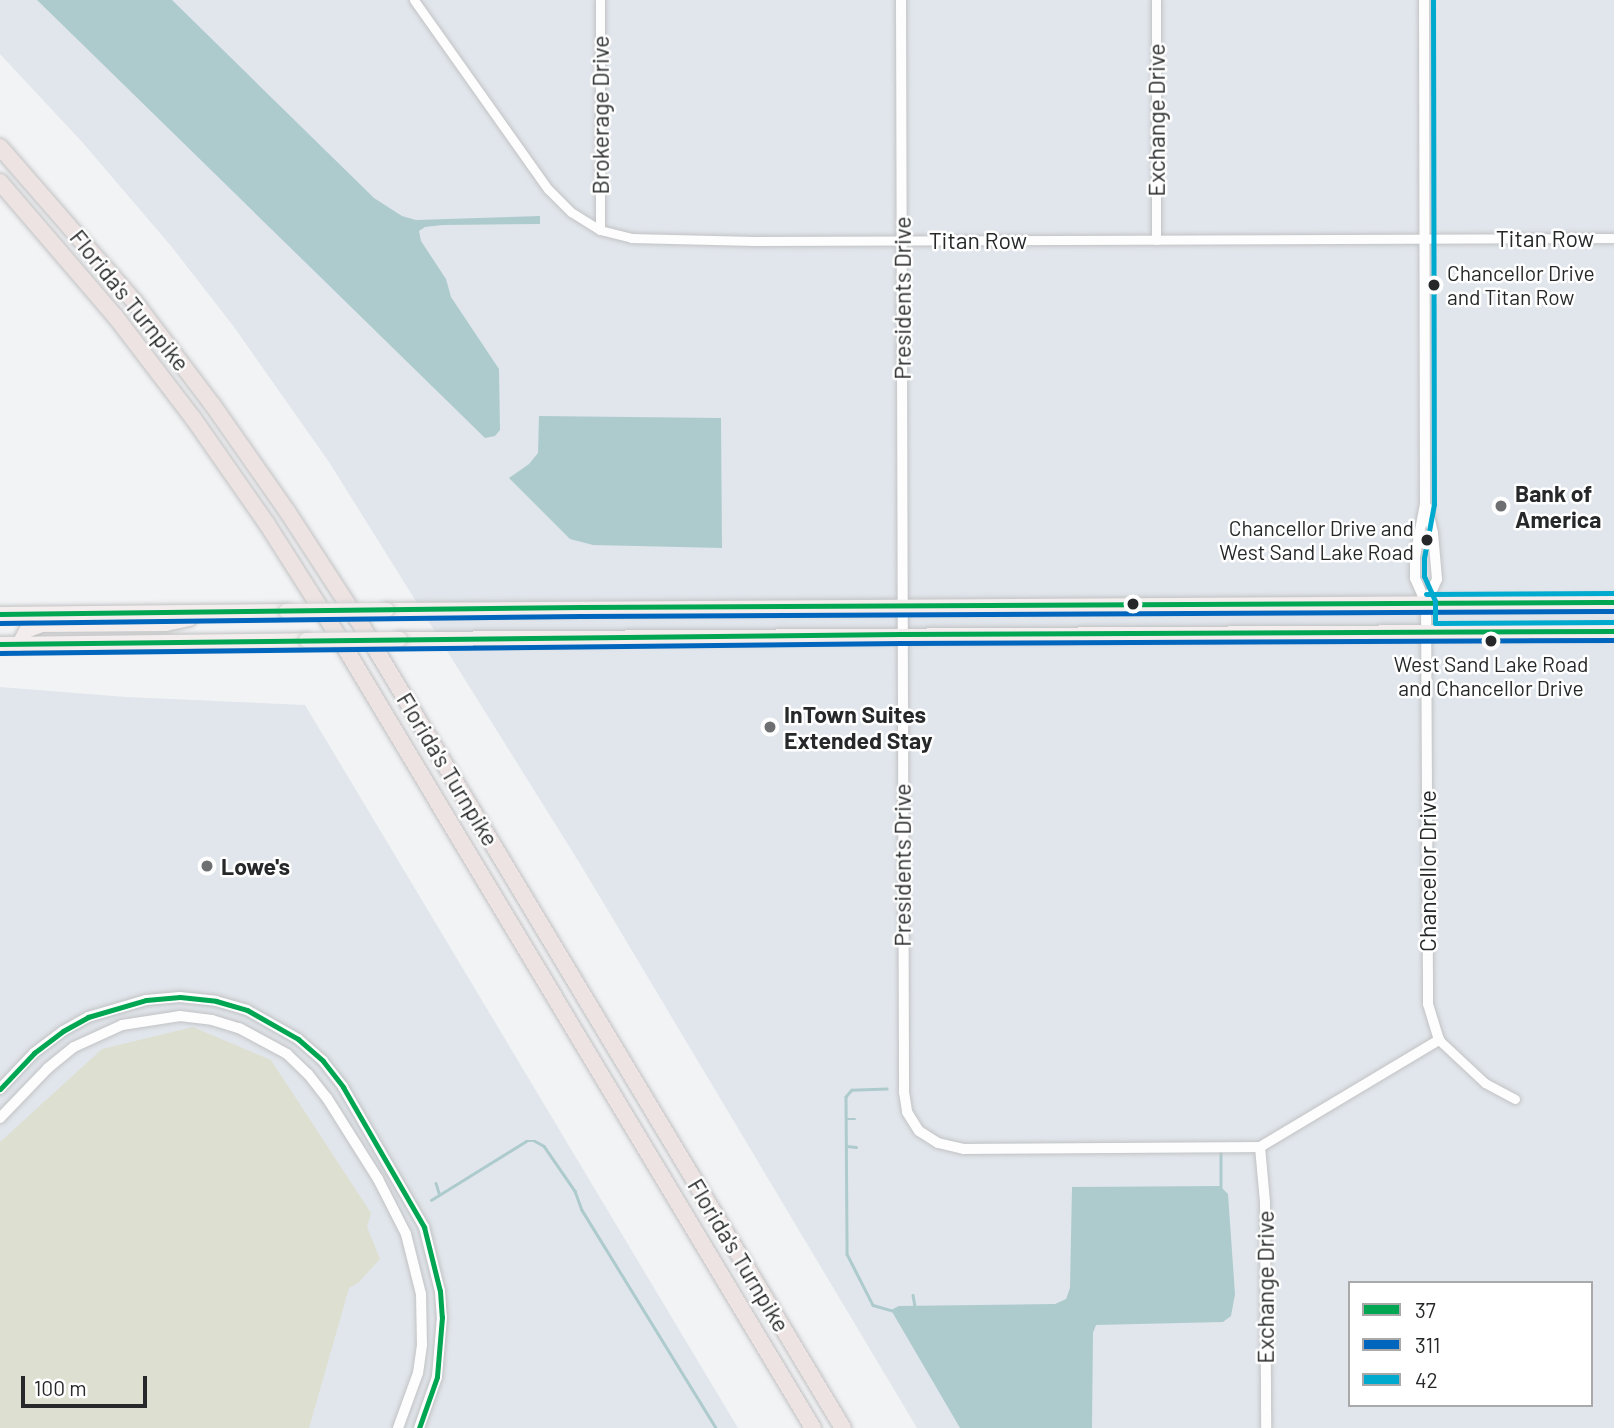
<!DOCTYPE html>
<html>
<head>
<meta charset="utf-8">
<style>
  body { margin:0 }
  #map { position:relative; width:1614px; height:1428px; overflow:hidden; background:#f2f3f5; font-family:Barlow,sans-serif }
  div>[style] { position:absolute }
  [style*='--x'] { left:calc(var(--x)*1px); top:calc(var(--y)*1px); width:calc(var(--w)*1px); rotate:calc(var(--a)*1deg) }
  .built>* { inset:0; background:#e1e6ec }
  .green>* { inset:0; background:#dddfd0 }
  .water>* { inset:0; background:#adcbcd }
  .stream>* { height:2.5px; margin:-1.25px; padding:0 1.25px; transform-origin:1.25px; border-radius:1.25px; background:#adcbcd }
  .roads { filter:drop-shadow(0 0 2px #c1c2c3) drop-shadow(0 0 2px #c1c2c3) }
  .minor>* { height:9px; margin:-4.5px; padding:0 4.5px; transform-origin:4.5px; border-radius:4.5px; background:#fdfdfe }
  .tertiary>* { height:10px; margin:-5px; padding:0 5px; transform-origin:5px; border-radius:5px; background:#fdfdfe }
  .primary>* { height:14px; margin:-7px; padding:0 7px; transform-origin:7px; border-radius:7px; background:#f3eeed }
  .motorway>* { height:16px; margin:-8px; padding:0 8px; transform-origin:8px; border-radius:8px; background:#ece3e2 }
  .bridges { filter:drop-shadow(0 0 2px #cfd0d0) drop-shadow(0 0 2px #cfd0d0) }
  .primary-bridge>* { height:14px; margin:-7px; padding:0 7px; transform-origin:7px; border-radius:7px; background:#f3eeed }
  .bus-1>* { height:5px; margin:-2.5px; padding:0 2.5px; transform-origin:2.5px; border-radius:2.5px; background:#00a651 }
  .bus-2>* { height:5px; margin:-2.5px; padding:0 2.5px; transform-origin:2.5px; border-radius:2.5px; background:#0065bd }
  .bus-3>* { height:5px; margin:-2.5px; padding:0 2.5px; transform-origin:2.5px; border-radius:2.5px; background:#00a9ce }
  .dots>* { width:19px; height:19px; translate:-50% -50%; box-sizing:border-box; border:4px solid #fff; border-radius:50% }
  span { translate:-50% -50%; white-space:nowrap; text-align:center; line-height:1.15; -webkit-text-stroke:5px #fff; paint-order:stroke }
  .bus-label { font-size:21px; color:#272829 }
  .left { translate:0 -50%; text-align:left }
  .right { translate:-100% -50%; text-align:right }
  .street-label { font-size:23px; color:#272829 }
  .poi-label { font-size:23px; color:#272829; font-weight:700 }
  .legend { position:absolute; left:1348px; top:1281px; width:245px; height:126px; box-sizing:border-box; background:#fff; border:2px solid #a9a9a9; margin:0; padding:9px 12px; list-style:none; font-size:21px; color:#272829 }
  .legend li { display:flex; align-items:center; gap:14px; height:35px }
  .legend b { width:35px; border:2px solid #a9a9a9 }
  .scale { position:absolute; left:21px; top:1376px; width:126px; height:32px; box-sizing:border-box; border:4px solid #272829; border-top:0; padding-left:9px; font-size:21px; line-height:24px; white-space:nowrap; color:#272829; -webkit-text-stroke:5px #fff; paint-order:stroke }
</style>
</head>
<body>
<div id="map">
  <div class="built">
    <div style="clip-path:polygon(evenodd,0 0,1614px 0,1614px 1428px,917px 1428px,582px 867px,329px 462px,234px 327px,171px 246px,83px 143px,0 54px,0 0,1350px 1283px,1591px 1283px,1591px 1405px,1350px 1405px,1350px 1283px)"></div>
    <div style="clip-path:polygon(0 687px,126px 697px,305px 705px,738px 1428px,0 1428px)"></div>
  </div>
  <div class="green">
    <div style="clip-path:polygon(193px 1027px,271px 1060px,371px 1213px,367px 1227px,380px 1259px,358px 1283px,349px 1288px,309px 1428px,0 1428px,0 1142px,102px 1049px)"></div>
  </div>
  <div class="water">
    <div style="clip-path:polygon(37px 0,172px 0,374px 198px,402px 216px,416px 220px,540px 216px,540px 224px,443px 225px,425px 227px,419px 231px,421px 241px,446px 279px,451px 297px,499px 369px,500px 430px,495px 436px,485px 438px)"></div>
    <div style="clip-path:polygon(539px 416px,721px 418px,722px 548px,593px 545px,570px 539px,509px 478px,529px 464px,538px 453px)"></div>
    <div style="clip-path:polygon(1220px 1186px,1228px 1194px,1235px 1294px,1231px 1316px,1223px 1322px,1096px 1325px,1093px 1333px,1092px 1428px,960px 1428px,891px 1310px,899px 1306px,1055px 1304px,1066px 1299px,1070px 1288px,1072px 1187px)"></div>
  </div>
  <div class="stream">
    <div style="--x:887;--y:1089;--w:35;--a:178"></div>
    <div style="--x:852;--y:1090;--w:9;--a:131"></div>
    <div style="--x:846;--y:1097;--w:157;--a:89.6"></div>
    <div style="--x:847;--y:1254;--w:57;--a:63"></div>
    <div style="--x:873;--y:1305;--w:19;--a:16"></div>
    <div style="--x:846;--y:1119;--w:9;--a:0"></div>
    <div style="--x:846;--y:1146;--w:10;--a:6"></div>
    <div style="--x:1221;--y:1152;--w:35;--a:90"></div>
    <div style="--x:436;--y:1183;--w:10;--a:73"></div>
    <div style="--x:431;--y:1200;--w:112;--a:-31.8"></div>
    <div style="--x:526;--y:1141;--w:9;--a:0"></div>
    <div style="--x:535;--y:1141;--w:10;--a:29"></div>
    <div style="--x:544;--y:1146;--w:55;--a:55.4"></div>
    <div style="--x:575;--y:1191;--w:20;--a:70"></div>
    <div style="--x:582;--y:1210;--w:256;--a:58.4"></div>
    <div style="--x:913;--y:1295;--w:11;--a:80"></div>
  </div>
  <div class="roads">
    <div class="minor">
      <div style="--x:414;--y:0;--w:232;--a:54.7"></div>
      <div style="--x:548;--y:189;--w:33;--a:45"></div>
      <div style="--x:571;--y:212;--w:34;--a:32"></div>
      <div style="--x:600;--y:230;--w:32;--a:14"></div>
      <div style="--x:631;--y:238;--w:123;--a:1.4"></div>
      <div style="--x:754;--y:241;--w:860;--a:-0.2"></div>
      <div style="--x:600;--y:0;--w:230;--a:90"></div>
      <div style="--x:1156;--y:0;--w:240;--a:90"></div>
      <div style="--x:1439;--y:1040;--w:63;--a:43.1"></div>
      <div style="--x:1485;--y:1083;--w:34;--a:28"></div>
    </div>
    <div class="tertiary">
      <div style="--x:901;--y:0;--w:1092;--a:89.84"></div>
      <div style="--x:904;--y:1092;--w:20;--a:81"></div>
      <div style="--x:907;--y:1112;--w:22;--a:58"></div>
      <div style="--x:919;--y:1131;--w:22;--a:32"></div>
      <div style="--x:938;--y:1143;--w:27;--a:13"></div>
      <div style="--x:964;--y:1149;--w:296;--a:-0.4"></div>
      <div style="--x:1260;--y:1147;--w:209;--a:-30.9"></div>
      <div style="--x:1439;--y:1040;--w:38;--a:-107"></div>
      <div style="--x:1428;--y:1004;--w:20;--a:-90"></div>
      <div style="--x:1428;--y:984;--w:381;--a:-90.3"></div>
      <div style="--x:1426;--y:603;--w:27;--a:-114"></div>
      <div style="--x:1415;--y:578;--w:21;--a:-90"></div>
      <div style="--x:1415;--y:557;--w:54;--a:-79.3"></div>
      <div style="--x:1425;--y:504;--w:504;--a:-90.11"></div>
      <div style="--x:1426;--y:603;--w:26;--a:-65"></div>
      <div style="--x:1437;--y:579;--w:46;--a:-95"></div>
      <div style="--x:1433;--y:533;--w:26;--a:-103"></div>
      <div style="--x:0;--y:1089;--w:50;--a:-46.6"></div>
      <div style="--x:34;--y:1053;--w:36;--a:-37"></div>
      <div style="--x:63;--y:1031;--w:29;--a:-29"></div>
      <div style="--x:88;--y:1017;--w:60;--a:-16.3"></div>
      <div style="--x:146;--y:1000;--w:34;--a:-5"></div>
      <div style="--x:180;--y:997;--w:36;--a:6"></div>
      <div style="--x:216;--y:1001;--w:32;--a:16"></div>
      <div style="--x:247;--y:1010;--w:59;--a:29.6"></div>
      <div style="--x:298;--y:1039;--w:33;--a:41"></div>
      <div style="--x:323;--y:1061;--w:33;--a:52"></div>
      <div style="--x:343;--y:1087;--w:162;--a:59.9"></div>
      <div style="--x:424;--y:1227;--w:66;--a:76"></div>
      <div style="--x:440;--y:1291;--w:26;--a:86"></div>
      <div style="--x:442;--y:1317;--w:60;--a:94.8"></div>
      <div style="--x:437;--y:1377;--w:54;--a:109.4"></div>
      <div style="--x:0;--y:1118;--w:69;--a:-46.2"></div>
      <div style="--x:48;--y:1068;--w:33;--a:-39"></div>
      <div style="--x:74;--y:1047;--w:53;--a:-24.6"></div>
      <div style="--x:122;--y:1025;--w:59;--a:-8.8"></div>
      <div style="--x:180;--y:1016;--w:32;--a:7"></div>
      <div style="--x:212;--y:1020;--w:28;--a:17"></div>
      <div style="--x:239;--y:1028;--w:55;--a:28.4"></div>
      <div style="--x:287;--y:1054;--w:29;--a:44"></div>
      <div style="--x:308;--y:1074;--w:31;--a:52"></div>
      <div style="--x:327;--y:1098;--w:96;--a:57.8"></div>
      <div style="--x:378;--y:1179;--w:62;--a:63"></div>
      <div style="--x:406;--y:1234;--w:62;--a:76"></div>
      <div style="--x:421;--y:1294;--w:51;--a:88.9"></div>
      <div style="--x:422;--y:1345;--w:28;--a:98"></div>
      <div style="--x:418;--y:1373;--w:59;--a:110"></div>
      <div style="--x:1260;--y:1147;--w:55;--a:84.8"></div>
      <div style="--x:1265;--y:1202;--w:226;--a:89.7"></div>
    </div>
    <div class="primary">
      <div style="--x:387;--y:610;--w:1227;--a:-0.37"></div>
      <div style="--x:0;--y:614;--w:286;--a:-0.6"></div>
      <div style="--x:400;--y:639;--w:1214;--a:-0.38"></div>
      <div style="--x:0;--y:644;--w:306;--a:-0.7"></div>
      <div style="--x:19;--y:644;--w:15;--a:-62"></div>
      <div style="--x:26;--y:631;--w:17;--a:-21"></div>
      <div style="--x:42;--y:625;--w:124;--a:-0.5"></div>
      <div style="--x:166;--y:624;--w:24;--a:-12"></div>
    </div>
    <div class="motorway">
      <div style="--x:0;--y:147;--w:204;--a:49"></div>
      <div style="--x:134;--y:301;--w:129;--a:52.9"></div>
      <div style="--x:212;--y:404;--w:131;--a:55"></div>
      <div style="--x:287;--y:511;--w:140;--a:57"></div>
      <div style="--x:363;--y:628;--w:933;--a:59.04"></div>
      <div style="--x:0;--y:182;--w:177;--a:49.4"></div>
      <div style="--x:115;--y:316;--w:128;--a:52.6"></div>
      <div style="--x:193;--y:418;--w:129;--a:55.1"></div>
      <div style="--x:267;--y:524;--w:133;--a:57.6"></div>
      <div style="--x:338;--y:636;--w:924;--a:59.05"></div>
    </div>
  </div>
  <div class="bridges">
    <div class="primary-bridge">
      <div style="--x:286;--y:611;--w:101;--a:-0.6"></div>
      <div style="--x:306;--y:640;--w:94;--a:-0.6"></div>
    </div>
  </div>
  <div class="bus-1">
    <div style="--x:0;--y:614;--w:581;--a:-0.69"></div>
    <div style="--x:581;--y:607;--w:1033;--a:-0.28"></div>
    <div style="--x:0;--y:644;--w:901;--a:-0.64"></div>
    <div style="--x:901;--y:634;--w:713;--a:-0.24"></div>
    <div style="--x:0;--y:1089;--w:50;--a:-46.6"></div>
    <div style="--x:34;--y:1053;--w:36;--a:-37"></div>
    <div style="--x:63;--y:1031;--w:29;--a:-29"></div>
    <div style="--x:88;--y:1017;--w:60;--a:-16.3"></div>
    <div style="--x:146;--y:1000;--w:34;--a:-5"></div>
    <div style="--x:180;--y:997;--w:36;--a:6"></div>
    <div style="--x:216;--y:1001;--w:32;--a:16"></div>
    <div style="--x:247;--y:1010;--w:59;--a:29.6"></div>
    <div style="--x:298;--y:1039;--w:33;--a:41"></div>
    <div style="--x:323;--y:1061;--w:33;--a:52"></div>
    <div style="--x:343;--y:1087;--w:162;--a:59.9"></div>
    <div style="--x:424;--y:1227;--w:66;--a:76"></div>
    <div style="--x:440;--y:1291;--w:26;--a:86"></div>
    <div style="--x:442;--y:1317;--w:60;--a:94.8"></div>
    <div style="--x:437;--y:1377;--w:54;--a:109.4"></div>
  </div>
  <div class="bus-2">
    <div style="--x:0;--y:623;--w:581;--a:-0.69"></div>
    <div style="--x:581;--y:616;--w:1033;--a:-0.28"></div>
    <div style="--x:0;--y:653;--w:901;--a:-0.64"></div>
    <div style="--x:901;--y:643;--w:713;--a:-0.24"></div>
  </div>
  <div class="bus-3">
    <div style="--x:1433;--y:0;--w:504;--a:89.89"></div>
    <div style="--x:1434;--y:504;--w:55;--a:100.5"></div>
    <div style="--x:1424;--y:558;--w:18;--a:90"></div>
    <div style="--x:1424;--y:576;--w:27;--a:66"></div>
    <div style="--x:1435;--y:601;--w:22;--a:90"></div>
    <div style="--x:1435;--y:623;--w:179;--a:-0.3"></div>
    <div style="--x:1426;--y:594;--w:188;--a:-0.3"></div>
  </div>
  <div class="dots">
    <div style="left:1434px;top:285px;background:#272829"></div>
    <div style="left:1501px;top:506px;background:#6e6f70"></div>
    <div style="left:1427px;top:540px;background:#272829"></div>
    <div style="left:1133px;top:604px;background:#272829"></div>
    <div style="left:1491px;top:641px;background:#272829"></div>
    <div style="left:770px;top:727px;background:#6e6f70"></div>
    <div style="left:207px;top:866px;background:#6e6f70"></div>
  </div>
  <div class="bus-label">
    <span class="left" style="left:1447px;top:285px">Chancellor Drive<br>and Titan Row</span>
    <span class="right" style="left:1414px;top:540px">Chancellor Drive and<br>West Sand Lake Road</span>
    <span style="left:1491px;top:676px">West Sand Lake Road<br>and Chancellor Drive</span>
  </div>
  <div class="street-label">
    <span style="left:600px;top:115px;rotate:-90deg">Brokerage Drive</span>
    <span style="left:1156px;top:120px;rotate:-90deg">Exchange Drive</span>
    <span style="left:1545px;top:238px">Titan Row</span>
    <span style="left:978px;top:240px">Titan Row</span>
    <span style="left:902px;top:298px;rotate:-90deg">Presidents Drive</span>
    <span style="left:130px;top:300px;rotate:51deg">Florida's Turnpike</span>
    <span style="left:448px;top:769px;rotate:59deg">Florida's Turnpike</span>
    <span style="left:902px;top:865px;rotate:-90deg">Presidents Drive</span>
    <span style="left:1427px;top:871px;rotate:-90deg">Chancellor Drive</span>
    <span style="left:739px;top:1255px;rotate:59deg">Florida's Turnpike</span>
    <span style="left:1265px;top:1287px;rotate:-90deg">Exchange Drive</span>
  </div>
  <div class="poi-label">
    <span class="left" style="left:1515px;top:506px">Bank of<br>America</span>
    <span class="left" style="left:784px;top:727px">InTown Suites<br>Extended Stay</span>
    <span class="left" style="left:221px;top:866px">Lowe's</span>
  </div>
  <ul class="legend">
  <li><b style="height:9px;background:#00a651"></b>37</li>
  <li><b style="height:9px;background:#0065bd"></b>311</li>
  <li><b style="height:9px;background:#00a9ce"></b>42</li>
  </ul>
  <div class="scale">100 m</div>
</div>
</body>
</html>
